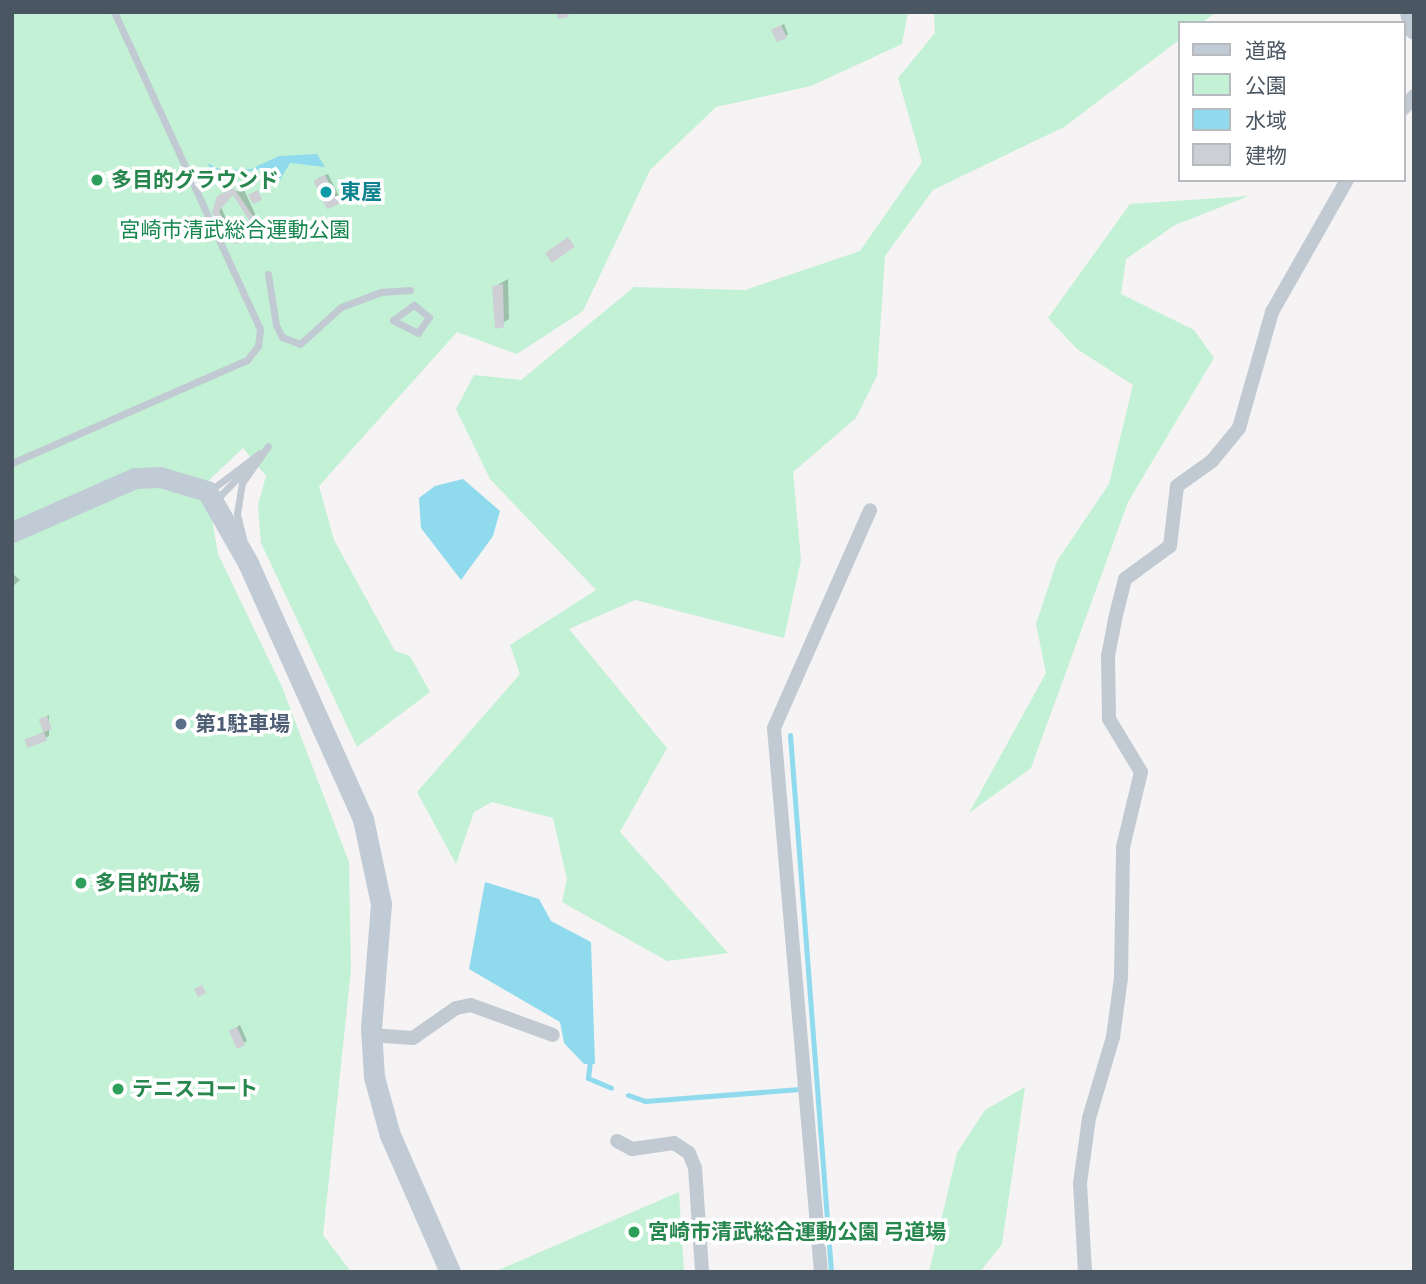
<!DOCTYPE html>
<html>
<head>
<meta charset="utf-8">
<style>
  body { margin:0 }
  #map { position:relative; width:1426px; height:1284px; overflow:hidden; background:#f5f3f3; font-family:"Source Sans 3","Noto Sans JP",sans-serif }
  div>[style] { position:absolute }
  [style*='--x'] { left:calc(var(--x)*1px); top:calc(var(--y)*1px); width:calc(var(--w)*1px); rotate:calc(var(--a)*1deg) }
  .green>* { inset:0; background:#c3f1d5 }
  .water>* { inset:0; background:#90daee }
  .shadow>* { inset:0; background:#0003 }
  .stream>* { height:5px; margin:-2.5px; padding:0 2.5px; transform-origin:2.5px; border-radius:2.5px; background:#90daee }
  .building>* { inset:0; background:#cdcfd5; transform-origin:0 0 }
  .lane>* { height:7px; margin:-3.5px; padding:0 3.5px; transform-origin:3.5px; border-radius:3.5px; background:#c1cad2 }
  .street>* { height:14px; margin:-7px; padding:0 7px; transform-origin:7px; border-radius:7px; background:#c1cad2 }
  .secondary>* { height:21px; margin:-10.5px; padding:0 10.5px; transform-origin:10.5px; border-radius:10.5px; background:#c1cbd6 }
  .dots>* { width:19px; height:19px; translate:-50% -50%; box-sizing:border-box; border:4px solid #fff; border-radius:50% }
  span { translate:-50% -50%; white-space:nowrap; text-align:center; line-height:1.15; -webkit-text-stroke:7px #fff; paint-order:stroke }
  .leisure-label { font-size:21px; color:#27864d; font-weight:700 }
  .left { translate:0 -50%; text-align:left }
  .culture-label { font-size:21px; color:#0d838f; font-weight:700 }
  .park-label { font-size:21px; color:#17864f }
  .service-label { font-size:21px; color:#4e5e75; font-weight:700 }
  .frame { position:absolute; inset:0; border:14px solid #4a5661; pointer-events:none }
  .legend { position:absolute; left:1178px; top:21px; width:228px; height:161px; box-sizing:border-box; background:#fff; border:2px solid #b7bbc0; margin:0; padding:9px 12px; list-style:none; font-size:21px; color:#4a5661 }
  .legend li { display:flex; align-items:center; gap:14px; height:35px }
  .legend b { width:35px; border:2px solid #b7bbc0 }
</style>
</head>
<body>
<div id="map">
  <div class="green">
    <div style="clip-path:polygon(12px 12px,908px 12px,902px 44px,811px 86px,716px 107px,650px 170px,583px 311px,517px 354px,457px 332px,319px 486px,334px 540px,395px 651px,410px 656px,430px 692px,357px 747px,261px 543px,258px 505px,266px 476px,243px 448px,206px 483px,218px 554px,282px 687px,349px 862px,351px 970px,323px 1235px,351px 1272px,12px 1272px)"></div>
    <div style="clip-path:polygon(934px 12px,1216px 12px,1202px 23px,1179px 23px,1179px 40px,1064px 127px,933px 190px,885px 256px,877px 376px,856px 418px,793px 472px,801px 560px,784px 638px,635px 600px,569px 629px,667px 748px,620px 832px,728px 953px,667px 961px,562px 902px,567px 879px,553px 818px,492px 802px,474px 812px,456px 864px,417px 792px,520px 674px,510px 645px,596px 590px,490px 479px,456px 409px,474px 375px,521px 380px,634px 287px,745px 290px,860px 251px,922px 162px,898px 78px,935px 33px)"></div>
    <div style="clip-path:polygon(1249px 196px,1175px 225px,1126px 259px,1121px 294px,1194px 330px,1214px 358px,1128px 502px,1031px 768px,969px 813px,1046px 673px,1036px 624px,1057px 561px,1109px 484px,1133px 385px,1077px 349px,1048px 318px,1130px 204px)"></div>
    <div style="clip-path:polygon(1025px 1087px,1002px 1244px,980px 1272px,929px 1272px,957px 1153px,985px 1110px)"></div>
    <div style="clip-path:polygon(679px 1192px,684px 1272px,494px 1272px)"></div>
  </div>
  <div class="water">
    <div style="clip-path:polygon(317px 154px,325px 167px,290px 163px,280px 180px,271px 181px,259px 169px,217px 178px,207px 163px,221px 170px,251px 169px,279px 156px)"></div>
    <div style="clip-path:polygon(463px 479px,500px 511px,493px 536px,461px 580px,421px 528px,419px 498px,435px 486px)"></div>
    <div style="clip-path:polygon(485px 882px,539px 899px,551px 921px,591px 942px,595px 1064px,584px 1064px,564px 1043px,560px 1022px,469px 969px)"></div>
  </div>
  <div class="shadow">
    <div style="clip-path:polygon(784px 24px,788px 34px,786px 36px,773px 30px)"></div>
    <div style="clip-path:polygon(328px 174px,341px 200px,329px 207px,318px 178px)"></div>
    <div style="clip-path:polygon(evenodd,244px 190px,257px 218px,253px 233px,237px 242px,227px 238px,213px 212px,221px 194px,244px 190px,238px 194px,252px 222px,249px 231px,232px 232px,221px 207px,223px 198px,238px 194px)"></div>
    <div style="clip-path:polygon(508px 279px,509px 319px,496px 327px,494px 287px)"></div>
    <div style="clip-path:polygon(12px 573px,20px 580px,12px 587px)"></div>
    <div style="clip-path:polygon(49px 715px,49px 736px,29px 746px,29px 739px,46px 731px,41px 720px)"></div>
    <div style="clip-path:polygon(240px 1025px,247px 1041px,238px 1046px,231px 1031px)"></div>
  </div>
  <div class="stream">
    <div style="--x:790;--y:735;--w:539;--a:85.63"></div>
    <div style="--x:590;--y:1061;--w:17;--a:97"></div>
    <div style="--x:588;--y:1078;--w:25;--a:23"></div>
    <div style="--x:628;--y:1095;--w:18;--a:19"></div>
    <div style="--x:645;--y:1101;--w:155;--a:-4.4"></div>
  </div>
  <div class="building">
    <div style="clip-path:polygon(556px 12px,567px 12px,569px 17px,558px 19px)"></div>
    <div style="left:781px;top:25px;width:14px;height:11px;rotate:65deg"></div>
    <div style="left:325px;top:175px;width:32px;height:13px;rotate:64deg"></div>
    <div style="clip-path:polygon(evenodd,234px 188px,256px 221px,251px 238px,237px 244px,225px 239px,212px 212px,217px 196px,234px 188px,233px 195px,250px 222px,238px 237px,230px 234px,219px 211px,233px 195px)"></div>
    <div style="clip-path:polygon(258px 190px,262px 200px,253px 204px,248px 195px)"></div>
    <div style="left:568px;top:237px;width:12px;height:28px;rotate:55deg"></div>
    <div style="clip-path:polygon(503px 284px,504px 327px,495px 329px,492px 286px)"></div>
    <div style="left:47px;top:716px;width:14px;height:9px;rotate:69deg"></div>
    <div style="left:44px;top:732px;width:9px;height:21px;rotate:69deg"></div>
    <div style="left:202px;top:985px;width:9px;height:9px;rotate:63deg"></div>
    <div style="left:237px;top:1027px;width:20px;height:9px;rotate:66deg"></div>
  </div>
  <div class="lane">
    <div style="--x:268;--y:274;--w:52;--a:81.1"></div>
    <div style="--x:276;--y:325;--w:13;--a:63"></div>
    <div style="--x:282;--y:337;--w:19;--a:21"></div>
    <div style="--x:300;--y:344;--w:55;--a:-42.1"></div>
    <div style="--x:341;--y:307;--w:43;--a:-20.6"></div>
    <div style="--x:381;--y:292;--w:29;--a:-4"></div>
    <div style="--x:414;--y:305;--w:19;--a:39"></div>
    <div style="--x:429;--y:317;--w:19;--a:125"></div>
    <div style="--x:418;--y:333;--w:28;--a:-153"></div>
    <div style="--x:393;--y:320;--w:26;--a:-36"></div>
    <div style="--x:12;--y:463;--w:257;--a:-23.7"></div>
    <div style="--x:247;--y:360;--w:18;--a:-52"></div>
    <div style="--x:258;--y:346;--w:17;--a:-83"></div>
    <div style="--x:260;--y:329;--w:349;--a:-114.7"></div>
    <div style="--x:211;--y:490;--w:61;--a:-37.1"></div>
    <div style="--x:215;--y:501;--w:52;--a:-45.8"></div>
    <div style="--x:243;--y:538;--w:25;--a:-104"></div>
    <div style="--x:237;--y:514;--w:31;--a:-81"></div>
    <div style="--x:242;--y:483;--w:45;--a:-54.9"></div>
  </div>
  <div class="street">
    <div style="--x:1403;--y:109;--w:17;--a:-50"></div>
    <div style="--x:371;--y:1035;--w:42;--a:4.1"></div>
    <div style="--x:413;--y:1038;--w:52;--a:-34.9"></div>
    <div style="--x:456;--y:1008;--w:15;--a:-11"></div>
    <div style="--x:471;--y:1005;--w:87;--a:20.1"></div>
    <div style="--x:617;--y:1141;--w:17;--a:28"></div>
    <div style="--x:632;--y:1149;--w:42;--a:-8.1"></div>
    <div style="--x:674;--y:1143;--w:18;--a:34"></div>
    <div style="--x:689;--y:1153;--w:16;--a:68"></div>
    <div style="--x:695;--y:1168;--w:104;--a:86.1"></div>
    <div style="--x:821;--y:1272;--w:546;--a:-94.94"></div>
    <div style="--x:774;--y:728;--w:238;--a:-66.2"></div>
    <div style="--x:1085;--y:1272;--w:89;--a:-93.2"></div>
    <div style="--x:1080;--y:1183;--w:66;--a:-82.1"></div>
    <div style="--x:1089;--y:1118;--w:84;--a:-73.5"></div>
    <div style="--x:1113;--y:1037;--w:60;--a:-82.3"></div>
    <div style="--x:1121;--y:978;--w:131;--a:-89.1"></div>
    <div style="--x:1123;--y:847;--w:77;--a:-76.5"></div>
    <div style="--x:1141;--y:772;--w:62;--a:-121.1"></div>
    <div style="--x:1109;--y:719;--w:63;--a:-90.9"></div>
    <div style="--x:1108;--y:656;--w:38;--a:-79"></div>
    <div style="--x:1115;--y:619;--w:41;--a:-76"></div>
    <div style="--x:1125;--y:579;--w:56;--a:-36.3"></div>
    <div style="--x:1170;--y:546;--w:60;--a:-83.3"></div>
    <div style="--x:1177;--y:486;--w:43;--a:-35.5"></div>
    <div style="--x:1212;--y:461;--w:43;--a:-50.7"></div>
    <div style="--x:1239;--y:428;--w:121;--a:-74.1"></div>
    <div style="--x:1272;--y:312;--w:152;--a:-60.4"></div>
  </div>
  <div class="secondary">
    <div style="--x:1410;--y:12;--w:17;--a:77"></div>
    <div style="--x:12;--y:532;--w:134;--a:-23.7"></div>
    <div style="--x:135;--y:478;--w:25;--a:-2"></div>
    <div style="--x:160;--y:477;--w:49;--a:16.6"></div>
    <div style="--x:207;--y:491;--w:83;--a:60.3"></div>
    <div style="--x:248;--y:563;--w:281;--a:65.8"></div>
    <div style="--x:363;--y:819;--w:87;--a:78"></div>
    <div style="--x:381;--y:904;--w:125;--a:94.6"></div>
    <div style="--x:371;--y:1029;--w:48;--a:86.4"></div>
    <div style="--x:374;--y:1077;--w:60;--a:74.6"></div>
    <div style="--x:390;--y:1135;--w:150;--a:66.3"></div>
  </div>
  <div class="dots">
    <div style="left:97px;top:180px;background:#2e9e5b"></div>
    <div style="left:326px;top:192px;background:#0f9aa8"></div>
    <div style="left:181px;top:724px;background:#5c6f8a"></div>
    <div style="left:81px;top:883px;background:#2e9e5b"></div>
    <div style="left:118px;top:1089px;background:#2e9e5b"></div>
    <div style="left:634px;top:1232px;background:#2e9e5b"></div>
  </div>
  <div class="leisure-label">
    <span class="left" style="left:111px;top:180px">多目的グラウンド</span>
    <span class="left" style="left:95px;top:883px">多目的広場</span>
    <span class="left" style="left:132px;top:1089px">テニスコート</span>
    <span class="left" style="left:648px;top:1232px">宮崎市清武総合運動公園 弓道場</span>
  </div>
  <div class="culture-label">
    <span class="left" style="left:340px;top:192px">東屋</span>
  </div>
  <div class="park-label">
    <span style="left:235px;top:230px">宮崎市清武総合運動公園</span>
  </div>
  <div class="service-label">
    <span class="left" style="left:195px;top:724px">第1駐車場</span>
  </div>
  <div class="frame"></div>
  <ul class="legend">
  <li><b style="height:9px;background:#c1cbd6"></b>道路</li>
  <li><b style="height:19px;background:#c3f1d5"></b>公園</li>
  <li><b style="height:19px;background:#90daee"></b>水域</li>
  <li><b style="height:19px;background:#cdcfd5"></b>建物</li>
  </ul>
</div>
</body>
</html>
